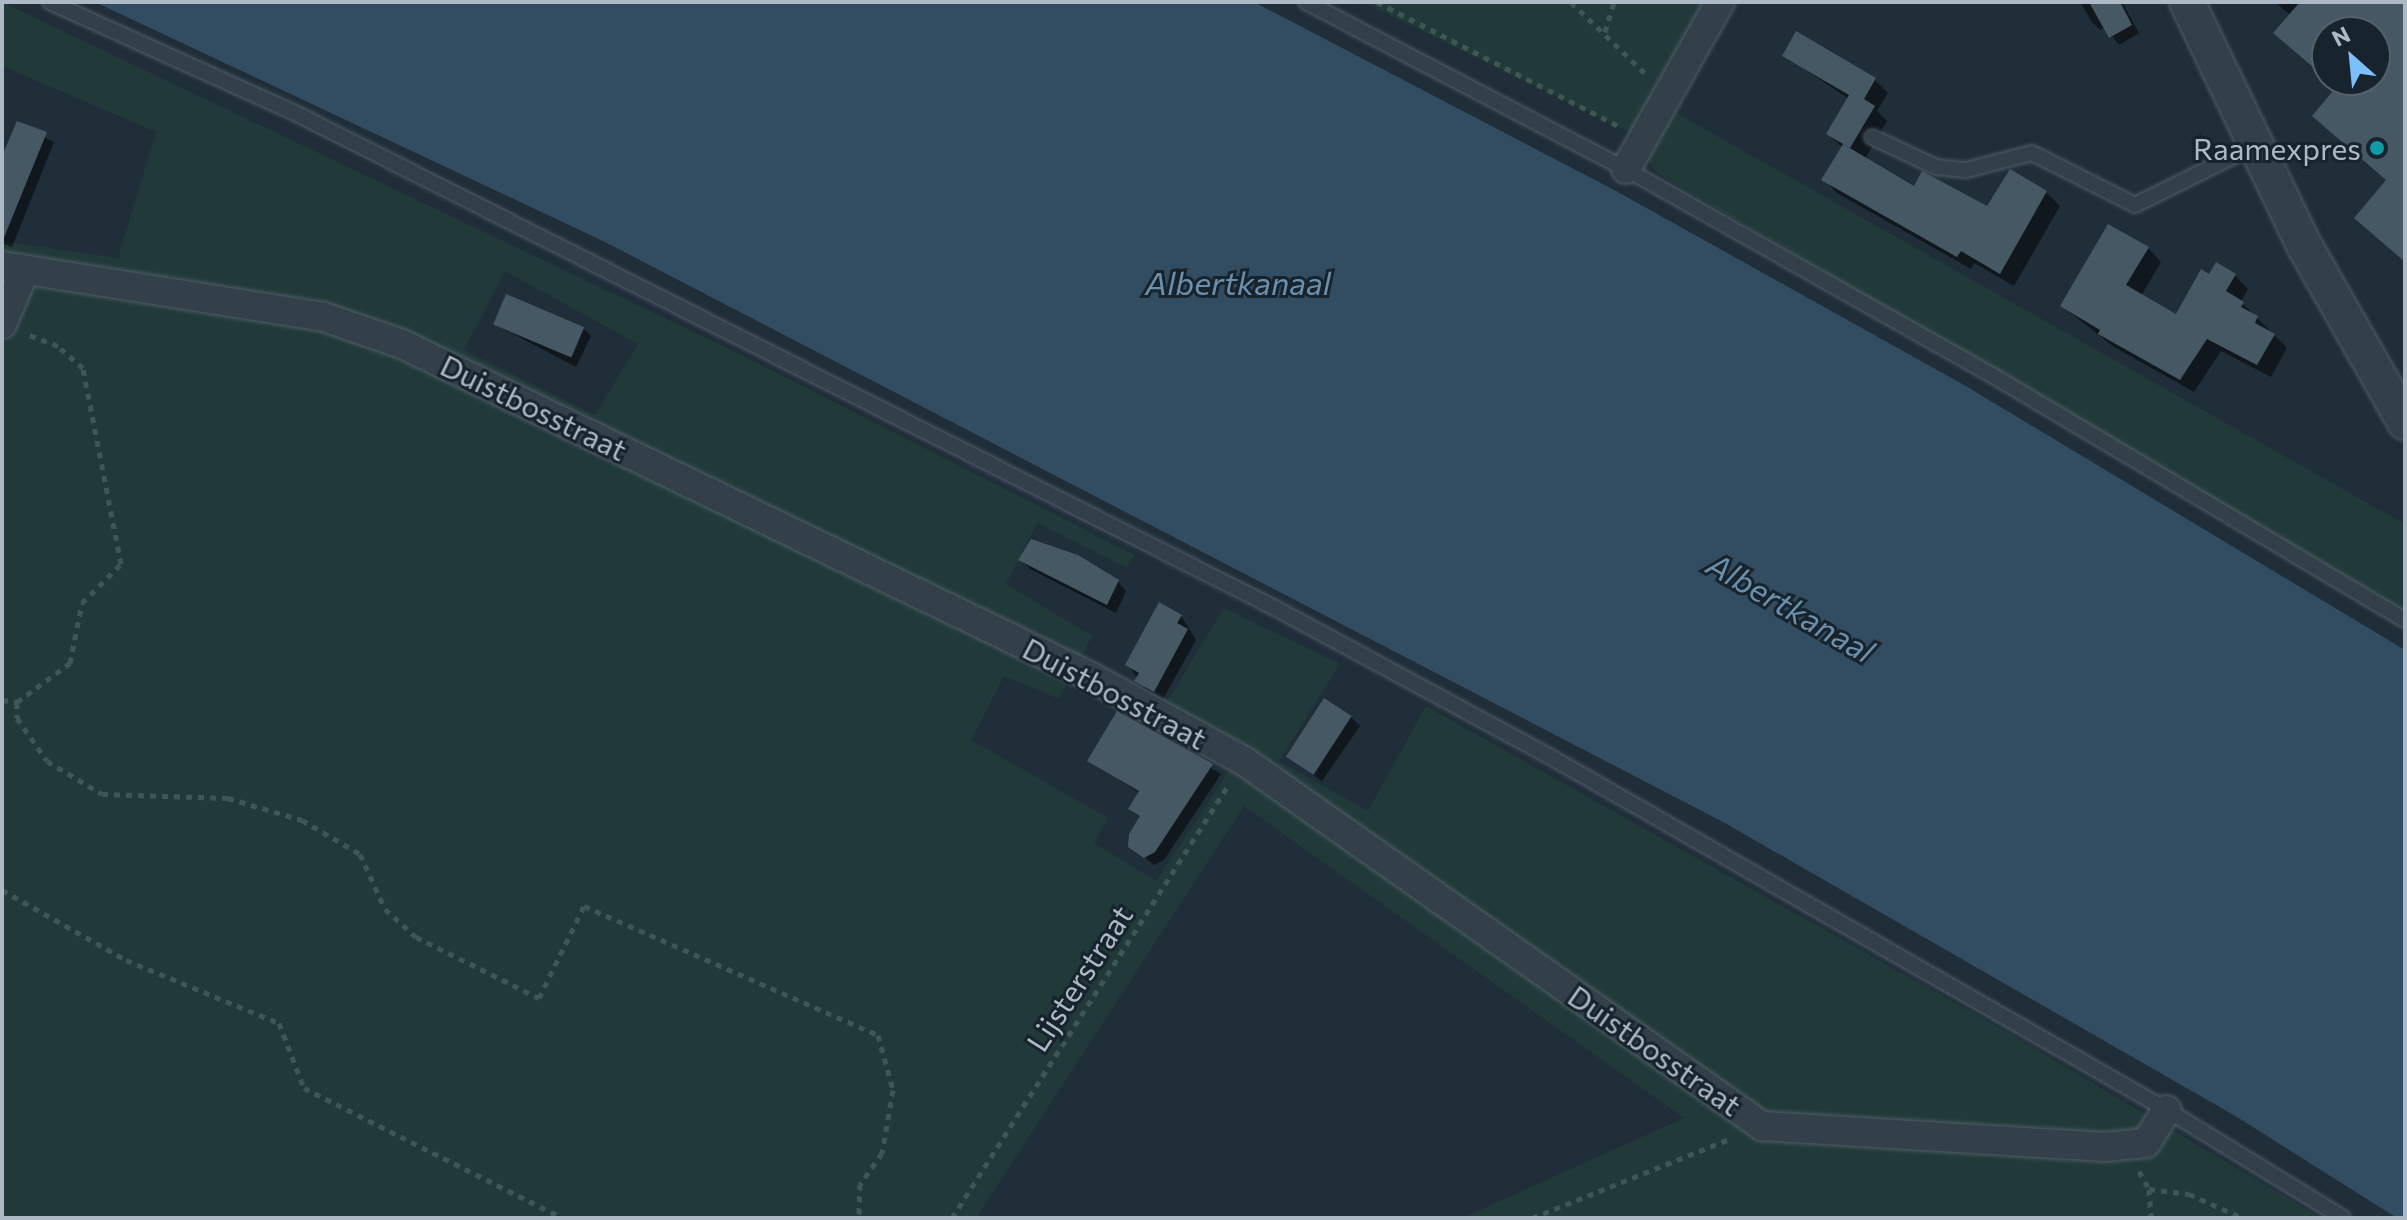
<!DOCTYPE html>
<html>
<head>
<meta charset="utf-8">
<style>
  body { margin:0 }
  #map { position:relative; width:2407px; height:1220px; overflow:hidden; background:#1f2e39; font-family:Commissioner,sans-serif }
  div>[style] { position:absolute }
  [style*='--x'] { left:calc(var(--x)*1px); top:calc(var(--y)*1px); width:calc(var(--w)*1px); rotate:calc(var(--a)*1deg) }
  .green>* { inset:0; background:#213a39 }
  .water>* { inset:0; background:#324c61 }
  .shadow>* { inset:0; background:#0007 }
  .building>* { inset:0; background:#475865; transform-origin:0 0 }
  .path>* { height:5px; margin-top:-2.5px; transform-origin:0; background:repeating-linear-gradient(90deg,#3f5656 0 6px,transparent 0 12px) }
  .roads { filter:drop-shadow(0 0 2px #505d67) drop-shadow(0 0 2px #505d67) }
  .service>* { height:14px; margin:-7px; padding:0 7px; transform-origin:7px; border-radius:7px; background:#333f49 }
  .minor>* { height:28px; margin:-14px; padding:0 14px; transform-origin:14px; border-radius:14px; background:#333f49 }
  .tertiary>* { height:34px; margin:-17px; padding:0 17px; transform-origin:17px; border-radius:17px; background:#333f49 }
  .dots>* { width:22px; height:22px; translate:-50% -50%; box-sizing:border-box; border:4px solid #18242d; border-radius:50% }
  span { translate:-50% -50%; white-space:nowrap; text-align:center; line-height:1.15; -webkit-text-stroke:6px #18242d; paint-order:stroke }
  .poi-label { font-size:30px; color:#adbac6 }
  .right { translate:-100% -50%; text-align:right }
  .street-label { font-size:30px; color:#adbac6 }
  .water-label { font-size:32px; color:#6c90ab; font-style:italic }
  .frame { position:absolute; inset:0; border:4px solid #adbac6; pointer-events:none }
  .north { position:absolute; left:2311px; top:16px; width:80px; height:80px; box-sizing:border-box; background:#18242d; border:2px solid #54606a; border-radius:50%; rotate:333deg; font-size:22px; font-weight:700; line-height:32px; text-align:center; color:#adbac6 }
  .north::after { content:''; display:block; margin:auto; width:28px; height:36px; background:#7bbffd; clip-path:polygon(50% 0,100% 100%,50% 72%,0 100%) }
</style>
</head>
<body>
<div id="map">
  <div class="green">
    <div style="clip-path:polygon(evenodd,2px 2px,744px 356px,1135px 555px,1127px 568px,1037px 523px,1006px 584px,1092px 636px,1059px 699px,1004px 676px,971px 740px,1108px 818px,1094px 843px,1156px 881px,1246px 745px,1166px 703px,1224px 608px,1340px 664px,1279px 761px,1368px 811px,1426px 706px,1998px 1027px,2321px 1218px,1462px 1218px,1684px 1118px,1244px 806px,976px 1218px,2px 1218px,2px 241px,118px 258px,156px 132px,2px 66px,2px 2px,505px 271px,638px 344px,595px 415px,464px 350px,505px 271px,2px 2px,287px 301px,395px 326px,396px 326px,386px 350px,324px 328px,287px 301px)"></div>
    <div style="clip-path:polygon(1363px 2px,1705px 2px,1643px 139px)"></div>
    <div style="clip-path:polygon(1671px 110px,2405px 524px,2405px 611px,1666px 179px,1653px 169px,1646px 152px)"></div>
  </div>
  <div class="water">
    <div style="clip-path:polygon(95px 2px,1254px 2px,1616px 191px,1964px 385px,2405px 650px,2405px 1218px,2397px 1218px,2237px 1117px,1723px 822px,605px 242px)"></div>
  </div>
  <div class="shadow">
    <div style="clip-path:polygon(2080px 2px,2122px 2px,2139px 33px,2119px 45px,2105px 27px,2100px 30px,2092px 22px)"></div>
    <div style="clip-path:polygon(2275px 2px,2405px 2px,2405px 262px,2356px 218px,2388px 181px,2314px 116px,2338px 88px,2328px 80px,2375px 80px,2375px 32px,2327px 32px,2327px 79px,2275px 33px,2290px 15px)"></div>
    <div style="clip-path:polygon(1784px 55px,1875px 80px,1888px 93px,1877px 111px,1887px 121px,1865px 159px,1915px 188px,1988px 208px,2046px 192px,2060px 206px,2014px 286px,1974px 263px,1971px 269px,1837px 193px,1824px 179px,1843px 148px,1828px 134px,1849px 99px)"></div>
    <div style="clip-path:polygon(18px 124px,54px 142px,12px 247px,2px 243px,2px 163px)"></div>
    <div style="clip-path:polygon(2148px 248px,2161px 262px,2141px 296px,2176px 317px,2210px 277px,2235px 275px,2248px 289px,2241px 302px,2287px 348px,2271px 377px,2221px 351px,2194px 392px,2114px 347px,2062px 306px)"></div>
    <div style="clip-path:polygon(494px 324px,583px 328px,591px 336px,576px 367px)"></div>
    <div style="clip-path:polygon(1032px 541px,1118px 582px,1126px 591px,1116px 613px,1030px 569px,1021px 560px)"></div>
    <div style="clip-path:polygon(1181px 616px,1196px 640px,1163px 699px,1145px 689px,1128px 665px)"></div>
    <div style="clip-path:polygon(1117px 713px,1221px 774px,1164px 860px,1154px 865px,1130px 846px,1141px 818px,1131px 808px,1140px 793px,1090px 761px)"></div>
    <div style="clip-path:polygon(1351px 717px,1360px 726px,1322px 781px,1290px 758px)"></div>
  </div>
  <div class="building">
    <div style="clip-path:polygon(2089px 2px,2120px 2px,2132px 25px,2109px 38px)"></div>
    <div style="clip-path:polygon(2300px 2px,2405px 2px,2405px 262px,2354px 218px,2386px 180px,2312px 116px,2342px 80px,2375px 80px,2375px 32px,2327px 32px,2327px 79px,2273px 33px)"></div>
    <div style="clip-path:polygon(1796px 31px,1876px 78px,1864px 99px,1875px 106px,1850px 148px,1826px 134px,1849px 95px,1782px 56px)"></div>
    <div style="clip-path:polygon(17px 121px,47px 132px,3px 240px,2px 156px)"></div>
    <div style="clip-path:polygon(1843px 144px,1914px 186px,1922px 171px,1987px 206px,2010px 169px,2047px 191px,2000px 274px,1961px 251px,1957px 257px,1821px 180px)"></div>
    <div style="clip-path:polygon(2108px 224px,2149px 247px,2126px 285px,2176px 314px,2201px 269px,2209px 274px,2216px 262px,2236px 274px,2226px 291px,2244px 302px,2241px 307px,2258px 316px,2255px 323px,2275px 334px,2257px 365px,2207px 339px,2180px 380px,2098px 334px,2100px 330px,2060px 306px)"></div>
    <div style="left:506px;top:294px;width:85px;height:33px;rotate:23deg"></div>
    <div style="clip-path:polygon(1031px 539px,1078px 555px,1119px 580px,1107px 605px,1018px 560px)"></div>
    <div style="clip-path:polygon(1159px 602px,1182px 615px,1177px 623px,1188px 629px,1154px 692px,1134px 681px,1139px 673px,1125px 665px)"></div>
    <div style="left:1324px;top:698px;width:33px;height:70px;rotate:33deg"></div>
    <div style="clip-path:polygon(1117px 711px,1213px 764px,1155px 852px,1144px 858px,1128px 847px,1129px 834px,1140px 816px,1128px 809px,1139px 791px,1087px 761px)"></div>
  </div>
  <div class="path">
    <div style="--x:1377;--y:2;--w:271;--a:27.2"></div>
    <div style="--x:1571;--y:2;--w:107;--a:43.9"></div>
    <div style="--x:1605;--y:32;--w:31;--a:-73"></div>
    <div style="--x:2;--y:700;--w:15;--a:8"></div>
    <div style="--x:17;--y:702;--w:66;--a:-36.3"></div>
    <div style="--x:70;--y:663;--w:61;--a:-78.7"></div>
    <div style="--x:82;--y:603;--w:55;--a:-45"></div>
    <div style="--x:121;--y:564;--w:200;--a:-101"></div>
    <div style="--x:83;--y:368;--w:33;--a:-139"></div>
    <div style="--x:58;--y:346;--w:34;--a:-159"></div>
    <div style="--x:17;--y:702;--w:16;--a:90"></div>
    <div style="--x:17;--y:718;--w:52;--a:55.1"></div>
    <div style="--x:47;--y:761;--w:64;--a:31"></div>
    <div style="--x:102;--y:794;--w:126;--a:1.8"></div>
    <div style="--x:228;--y:798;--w:77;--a:16.6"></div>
    <div style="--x:302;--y:820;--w:67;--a:30.4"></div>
    <div style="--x:360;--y:854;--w:60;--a:65.6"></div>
    <div style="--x:385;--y:909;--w:42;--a:42.1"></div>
    <div style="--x:416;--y:937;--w:137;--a:26.4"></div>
    <div style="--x:539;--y:998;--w:102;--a:-63.9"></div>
    <div style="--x:584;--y:906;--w:321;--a:23.7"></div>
    <div style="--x:878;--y:1035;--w:57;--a:74.7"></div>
    <div style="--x:893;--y:1090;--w:64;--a:99.9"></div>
    <div style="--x:882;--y:1153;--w:38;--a:125"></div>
    <div style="--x:860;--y:1184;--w:34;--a:92"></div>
    <div style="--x:2;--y:890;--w:142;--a:29.4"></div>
    <div style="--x:126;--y:960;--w:165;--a:22.4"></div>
    <div style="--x:279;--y:1023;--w:70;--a:69"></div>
    <div style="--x:304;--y:1088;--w:289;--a:26.7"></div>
    <div style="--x:2139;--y:1171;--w:21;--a:61"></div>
    <div style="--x:2149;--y:1189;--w:29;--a:86"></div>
    <div style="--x:2149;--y:1189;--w:40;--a:7.1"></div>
    <div style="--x:2189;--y:1194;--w:59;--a:24"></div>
    <div style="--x:952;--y:1218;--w:515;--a:-57.45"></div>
    <div style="--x:1532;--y:1218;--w:215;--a:-21.8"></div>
  </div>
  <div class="roads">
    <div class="service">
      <div style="--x:50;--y:2;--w:278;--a:24.4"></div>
      <div style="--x:303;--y:117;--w:1089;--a:26.8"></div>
      <div style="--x:1275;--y:608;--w:311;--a:28.4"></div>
      <div style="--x:1549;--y:756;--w:712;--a:29.8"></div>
      <div style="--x:2167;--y:1110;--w:206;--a:31.5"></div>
      <div style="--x:1306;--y:2;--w:361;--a:27.6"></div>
      <div style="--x:1626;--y:169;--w:420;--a:29.4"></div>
      <div style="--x:1992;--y:375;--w:480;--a:30.7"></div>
      <div style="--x:1872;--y:137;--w:71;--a:25.1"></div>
      <div style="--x:1936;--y:167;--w:30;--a:6"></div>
      <div style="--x:1966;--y:170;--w:68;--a:-14.4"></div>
      <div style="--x:2032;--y:153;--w:115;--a:26.8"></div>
      <div style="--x:2135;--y:205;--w:135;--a:-26.4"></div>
    </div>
    <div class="minor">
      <div style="--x:1626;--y:169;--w:192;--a:-60.6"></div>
      <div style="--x:2;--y:266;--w:326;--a:9"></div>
      <div style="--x:324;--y:317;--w:83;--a:19.1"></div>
      <div style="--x:402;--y:344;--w:765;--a:25.79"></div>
      <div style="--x:1091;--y:677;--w:175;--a:28.8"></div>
      <div style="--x:1244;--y:761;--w:634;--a:35.17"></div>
      <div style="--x:1762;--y:1126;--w:344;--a:3.5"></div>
      <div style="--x:2105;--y:1147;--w:41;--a:-5.6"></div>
      <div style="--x:2146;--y:1143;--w:39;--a:-58"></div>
      <div style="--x:2;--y:324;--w:59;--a:-66.9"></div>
    </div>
    <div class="tertiary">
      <div style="--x:2187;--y:2;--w:270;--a:64.3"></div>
      <div style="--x:2304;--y:245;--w:204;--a:60.3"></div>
    </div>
  </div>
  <div class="dots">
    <div style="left:2377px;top:148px;background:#0f9aa8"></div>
  </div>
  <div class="poi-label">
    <span class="right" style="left:2361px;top:148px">Raamexpres</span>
  </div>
  <div class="street-label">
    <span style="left:534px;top:407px;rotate:26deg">Duistbosstraat</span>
    <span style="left:1115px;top:693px;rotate:28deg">Duistbosstraat</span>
    <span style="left:1079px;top:978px;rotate:-57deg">Lijsterstraat</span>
    <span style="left:1655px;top:1050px;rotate:35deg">Duistbosstraat</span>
  </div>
  <div class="water-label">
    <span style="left:1238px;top:282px">Albertkanaal</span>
    <span style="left:1791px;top:607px;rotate:30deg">Albertkanaal</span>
  </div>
  <div class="frame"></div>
  <div class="north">N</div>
</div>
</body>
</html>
